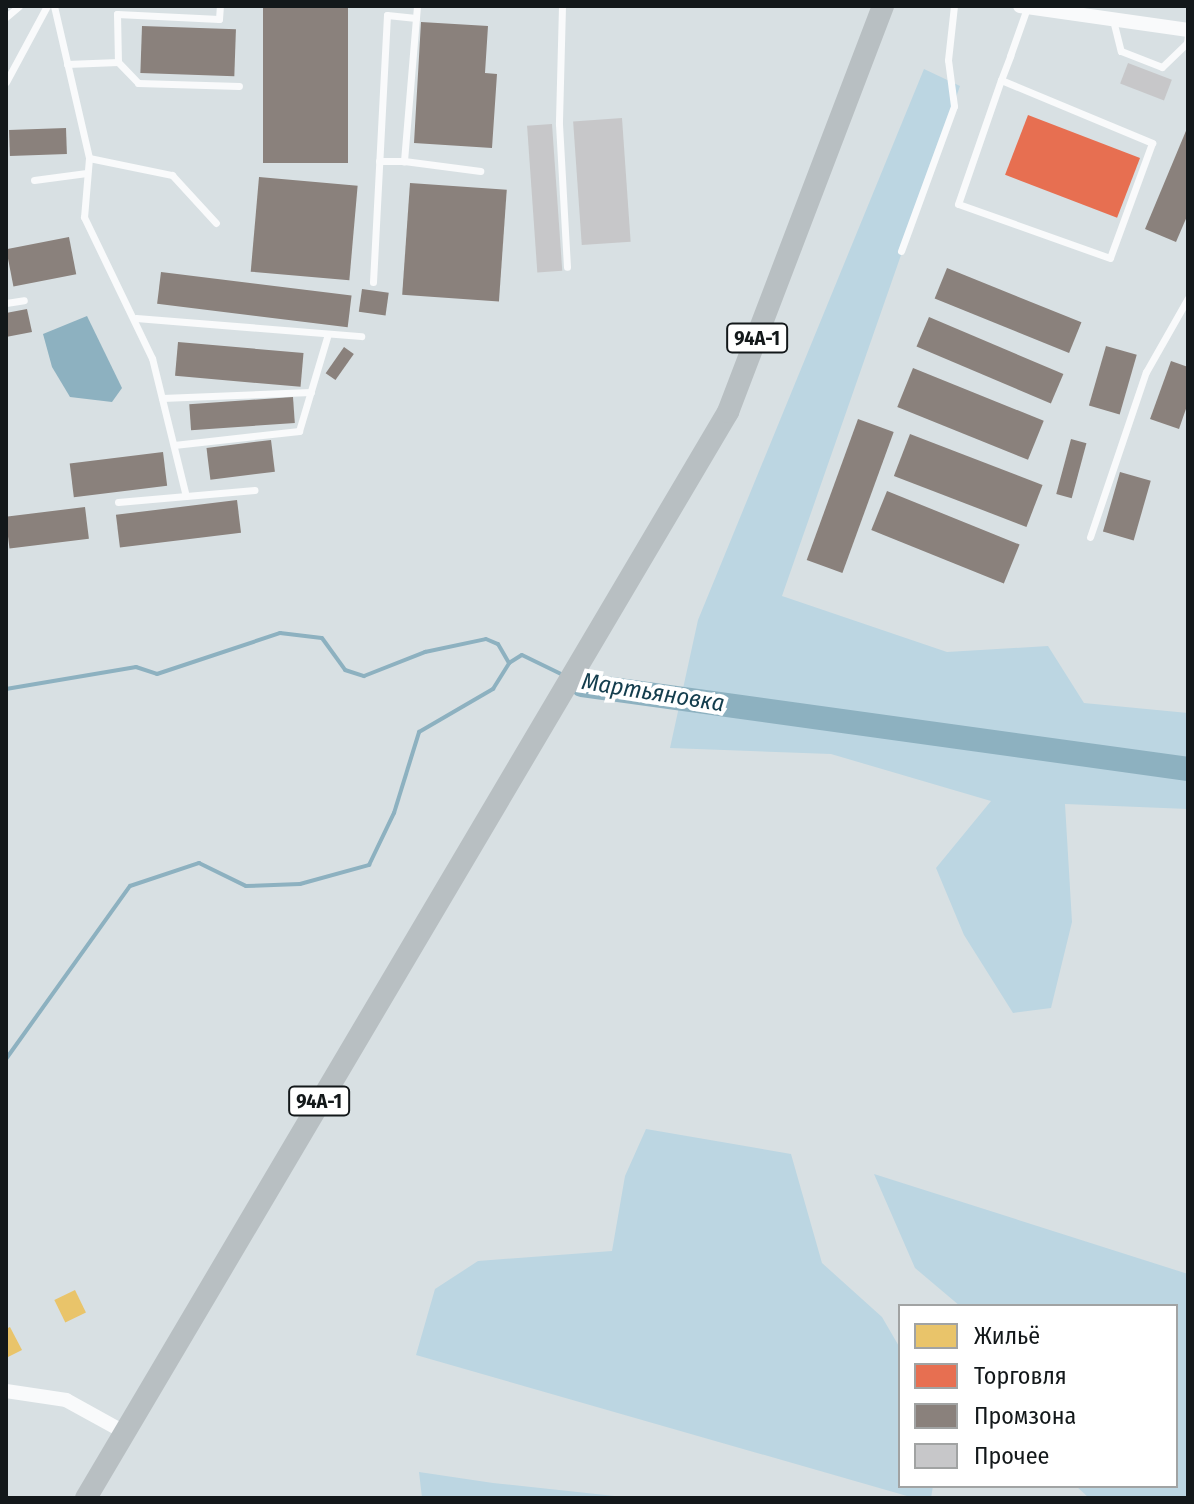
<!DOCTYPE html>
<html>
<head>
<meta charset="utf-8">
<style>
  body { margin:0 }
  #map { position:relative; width:1194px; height:1504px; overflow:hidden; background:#d8e0e3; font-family:"Fira Sans Condensed",sans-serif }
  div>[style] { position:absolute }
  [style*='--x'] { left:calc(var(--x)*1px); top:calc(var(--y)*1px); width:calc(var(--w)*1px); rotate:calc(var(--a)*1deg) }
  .green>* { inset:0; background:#bcd6e2 }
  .water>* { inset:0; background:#8db1c0 }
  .homes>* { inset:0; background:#e9c46a; transform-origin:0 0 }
  .shops>* { inset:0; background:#e76f51; transform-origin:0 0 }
  .industry>* { inset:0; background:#8a817c; transform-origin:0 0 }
  .stream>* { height:4px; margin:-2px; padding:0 2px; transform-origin:2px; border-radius:2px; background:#8db1c0 }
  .river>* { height:24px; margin:-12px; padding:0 12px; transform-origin:12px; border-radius:12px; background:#8db1c0 }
  .building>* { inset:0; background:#c7c7c9; transform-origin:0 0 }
  .service>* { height:7px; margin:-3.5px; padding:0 3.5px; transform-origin:3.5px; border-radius:3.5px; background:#f9fafb }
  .minor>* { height:14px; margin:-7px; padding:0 7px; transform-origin:7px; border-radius:7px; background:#f9fafb }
  .primary>* { height:22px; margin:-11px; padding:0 11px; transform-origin:11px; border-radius:11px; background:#b8bfc2 }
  span { translate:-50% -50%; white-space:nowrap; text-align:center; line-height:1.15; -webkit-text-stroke:8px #fff; paint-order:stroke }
  .shield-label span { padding:2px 6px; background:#fff; border:2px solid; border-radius:6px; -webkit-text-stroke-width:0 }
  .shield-label { font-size:20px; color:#13181a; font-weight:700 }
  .water-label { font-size:24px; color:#133d4d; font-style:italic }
  .frame { position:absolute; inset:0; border:8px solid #13181a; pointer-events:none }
  .legend { position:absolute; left:898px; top:1304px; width:280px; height:184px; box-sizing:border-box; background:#fff; border:2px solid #a1a3a3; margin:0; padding:10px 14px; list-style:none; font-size:24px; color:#13181a }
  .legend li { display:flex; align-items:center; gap:16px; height:40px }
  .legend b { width:40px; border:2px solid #a1a3a3 }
</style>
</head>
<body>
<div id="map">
  <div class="green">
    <div style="clip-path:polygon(924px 69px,960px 86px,782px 596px,947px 652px,1048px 646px,1084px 703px,1188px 713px,1188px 809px,1065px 804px,1072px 922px,1051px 1008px,1013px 1013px,964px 935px,936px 868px,991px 801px,831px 754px,670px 748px,698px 620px)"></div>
    <div style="clip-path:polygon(646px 1129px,791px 1154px,822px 1263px,882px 1317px,900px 1348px,900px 1486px,933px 1486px,931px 1498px,914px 1498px,416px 1355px,435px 1289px,478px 1261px,612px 1251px,625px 1176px)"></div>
    <div style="clip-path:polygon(874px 1174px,1188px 1274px,1188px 1498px,1089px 1498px,1076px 1486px,1176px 1486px,1176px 1306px,960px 1306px,915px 1268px)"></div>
    <div style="clip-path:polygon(419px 1472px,493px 1483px,633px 1498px,422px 1498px)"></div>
  </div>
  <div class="water">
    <div style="clip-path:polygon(87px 316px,122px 388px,112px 402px,70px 397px,52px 367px,43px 334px)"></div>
  </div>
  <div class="homes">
    <div style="left:75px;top:1290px;width:25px;height:23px;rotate:64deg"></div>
    <div style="clip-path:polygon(10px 1327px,22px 1350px,6px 1358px,6px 1329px)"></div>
  </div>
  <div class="shops">
    <div style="left:1028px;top:115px;width:120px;height:64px;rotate:21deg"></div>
  </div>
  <div class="industry">
    <div style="left:263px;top:6px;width:85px;height:157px"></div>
    <div style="clip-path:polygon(421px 22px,488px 26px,485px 73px,497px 74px,492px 148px,414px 143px)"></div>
    <div style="left:142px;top:26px;width:94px;height:47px;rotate:2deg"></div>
    <div style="clip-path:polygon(1188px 126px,1188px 214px,1176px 242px,1145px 229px)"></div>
    <div style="left:66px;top:128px;width:26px;height:57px;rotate:88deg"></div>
    <div style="left:259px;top:177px;width:99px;height:95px;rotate:5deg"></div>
    <div style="left:410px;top:183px;width:97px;height:112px;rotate:4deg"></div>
    <div style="left:69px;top:237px;width:38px;height:64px;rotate:79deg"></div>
    <div style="left:947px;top:268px;width:145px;height:33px;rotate:22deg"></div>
    <div style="left:161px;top:272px;width:192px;height:32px;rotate:7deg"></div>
    <div style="left:362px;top:289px;width:27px;height:23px;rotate:8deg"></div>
    <div style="clip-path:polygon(27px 309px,32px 332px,6px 337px,6px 313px)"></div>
    <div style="left:929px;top:317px;width:146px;height:32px;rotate:23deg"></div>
    <div style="left:178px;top:342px;width:126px;height:34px;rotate:5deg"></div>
    <div style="left:1106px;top:346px;width:32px;height:62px;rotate:16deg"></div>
    <div style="left:344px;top:347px;width:12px;height:32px;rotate:35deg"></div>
    <div style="clip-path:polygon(1171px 361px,1188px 367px,1188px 403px,1179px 429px,1150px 419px)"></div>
    <div style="left:913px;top:368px;width:141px;height:42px;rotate:22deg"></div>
    <div style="left:293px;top:397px;width:26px;height:104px;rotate:86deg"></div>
    <div style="left:858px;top:419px;width:38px;height:150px;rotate:20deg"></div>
    <div style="left:910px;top:434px;width:142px;height:45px;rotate:21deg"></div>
    <div style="left:1071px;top:439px;width:16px;height:57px;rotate:15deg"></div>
    <div style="left:271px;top:440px;width:32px;height:65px;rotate:83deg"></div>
    <div style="left:163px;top:452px;width:34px;height:94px;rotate:83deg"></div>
    <div style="left:1120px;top:472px;width:32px;height:62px;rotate:16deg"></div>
    <div style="left:887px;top:491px;width:143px;height:42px;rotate:22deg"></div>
    <div style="left:237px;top:500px;width:33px;height:122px;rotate:83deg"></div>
    <div style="left:85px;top:507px;width:32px;height:80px;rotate:83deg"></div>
  </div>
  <div class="stream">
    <div style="--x:6;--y:689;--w:132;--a:-9.6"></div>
    <div style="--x:136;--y:667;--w:22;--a:18"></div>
    <div style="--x:157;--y:674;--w:130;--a:-18.4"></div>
    <div style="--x:280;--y:633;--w:42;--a:6.8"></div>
    <div style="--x:322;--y:638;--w:39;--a:54"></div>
    <div style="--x:345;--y:670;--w:20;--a:18"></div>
    <div style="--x:364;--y:676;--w:66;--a:-21.5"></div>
    <div style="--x:425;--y:652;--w:62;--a:-12"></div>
    <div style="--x:486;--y:639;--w:13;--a:23"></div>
    <div style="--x:498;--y:644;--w:22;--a:60"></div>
    <div style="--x:6;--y:1059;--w:213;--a:-54.4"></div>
    <div style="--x:130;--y:886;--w:73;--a:-18.4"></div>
    <div style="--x:199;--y:863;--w:52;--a:26.1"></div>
    <div style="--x:246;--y:886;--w:54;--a:-2.1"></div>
    <div style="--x:300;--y:884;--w:72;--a:-15.4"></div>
    <div style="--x:369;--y:865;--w:58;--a:-64.3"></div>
    <div style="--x:394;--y:813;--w:85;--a:-72.8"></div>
    <div style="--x:419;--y:732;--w:86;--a:-30.2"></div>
    <div style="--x:493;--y:689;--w:31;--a:-58"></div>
    <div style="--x:509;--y:663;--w:15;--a:-32"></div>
    <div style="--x:522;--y:655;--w:48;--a:26"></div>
  </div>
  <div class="river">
    <div style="--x:582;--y:685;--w:612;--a:7.89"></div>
  </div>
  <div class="building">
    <div style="left:1128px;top:63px;width:47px;height:22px;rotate:21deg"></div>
    <div style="left:622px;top:118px;width:124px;height:49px;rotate:86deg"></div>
    <div style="left:552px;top:124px;width:147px;height:25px;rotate:86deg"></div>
  </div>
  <div class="service">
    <div style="--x:54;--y:6;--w:156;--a:77"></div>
    <div style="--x:89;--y:158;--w:59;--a:94.8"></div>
    <div style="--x:84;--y:217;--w:157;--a:64.3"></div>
    <div style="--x:152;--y:358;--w:142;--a:76.2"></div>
    <div style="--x:417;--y:6;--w:156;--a:94.8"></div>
    <div style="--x:404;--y:161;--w:77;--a:7.5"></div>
    <div style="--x:562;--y:6;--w:118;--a:91.5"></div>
    <div style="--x:559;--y:124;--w:143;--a:86.8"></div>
    <div style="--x:6;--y:17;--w:17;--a:-40"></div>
    <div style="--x:1113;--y:20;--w:32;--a:76"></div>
    <div style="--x:1121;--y:51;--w:44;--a:21.3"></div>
    <div style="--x:1162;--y:67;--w:35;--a:-44"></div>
    <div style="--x:1187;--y:43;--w:8;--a:-83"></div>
    <div style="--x:118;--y:62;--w:29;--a:46"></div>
    <div style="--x:138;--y:83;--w:101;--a:1.7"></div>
    <div style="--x:67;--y:64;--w:51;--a:-2.2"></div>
    <div style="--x:118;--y:62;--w:48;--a:-91.2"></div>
    <div style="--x:117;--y:14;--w:102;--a:2.8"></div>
    <div style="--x:219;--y:19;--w:13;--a:-86"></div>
    <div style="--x:1001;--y:80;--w:164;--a:22.6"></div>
    <div style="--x:1152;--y:143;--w:122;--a:110.1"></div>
    <div style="--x:1110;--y:258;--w:161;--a:-160.4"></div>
    <div style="--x:958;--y:204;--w:131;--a:-70.9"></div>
    <div style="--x:1001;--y:80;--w:26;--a:-69"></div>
    <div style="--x:1010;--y:56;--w:51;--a:-70.5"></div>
    <div style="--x:6;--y:82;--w:86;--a:-61.7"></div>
    <div style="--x:89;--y:158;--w:85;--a:11.6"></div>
    <div style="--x:172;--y:175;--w:65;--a:47.5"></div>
    <div style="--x:379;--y:161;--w:25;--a:0"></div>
    <div style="--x:34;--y:180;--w:53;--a:-7.5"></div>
    <div style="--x:901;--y:251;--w:154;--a:-69.9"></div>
    <div style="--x:954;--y:106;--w:46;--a:-97.4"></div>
    <div style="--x:948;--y:60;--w:54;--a:-83.7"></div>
    <div style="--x:373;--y:282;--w:267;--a:-87"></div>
    <div style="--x:387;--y:15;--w:29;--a:6"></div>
    <div style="--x:6;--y:303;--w:18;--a:-9"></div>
    <div style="--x:136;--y:318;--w:226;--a:4.6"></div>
    <div style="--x:162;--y:398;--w:149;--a:-2.3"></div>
    <div style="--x:174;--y:445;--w:126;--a:-6.4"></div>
    <div style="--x:299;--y:431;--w:101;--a:-73.4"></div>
    <div style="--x:118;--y:502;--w:137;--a:-5"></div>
    <div style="--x:1090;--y:537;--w:174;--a:-71.3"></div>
    <div style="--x:1146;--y:372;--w:85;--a:-60.4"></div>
  </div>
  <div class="minor">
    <div style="--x:1020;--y:6;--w:170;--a:8.1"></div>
    <div style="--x:6;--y:1391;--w:61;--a:8.5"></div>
    <div style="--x:66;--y:1400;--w:66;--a:28.9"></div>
  </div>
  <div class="primary">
    <div style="--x:86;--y:1498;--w:1262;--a:-59.41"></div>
    <div style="--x:728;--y:412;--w:435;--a:-69.1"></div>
  </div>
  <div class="shield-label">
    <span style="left:757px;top:338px">94А-1</span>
    <span style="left:319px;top:1101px">94А-1</span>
  </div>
  <div class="water-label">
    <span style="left:653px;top:693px;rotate:9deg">Мартьяновка</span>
  </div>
  <div class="frame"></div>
  <ul class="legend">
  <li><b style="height:22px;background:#e9c46a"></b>Жильё</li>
  <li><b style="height:22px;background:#e76f51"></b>Торговля</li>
  <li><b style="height:22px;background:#8a817c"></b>Промзона</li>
  <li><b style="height:22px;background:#c7c7c9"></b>Прочее</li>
  </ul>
</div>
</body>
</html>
